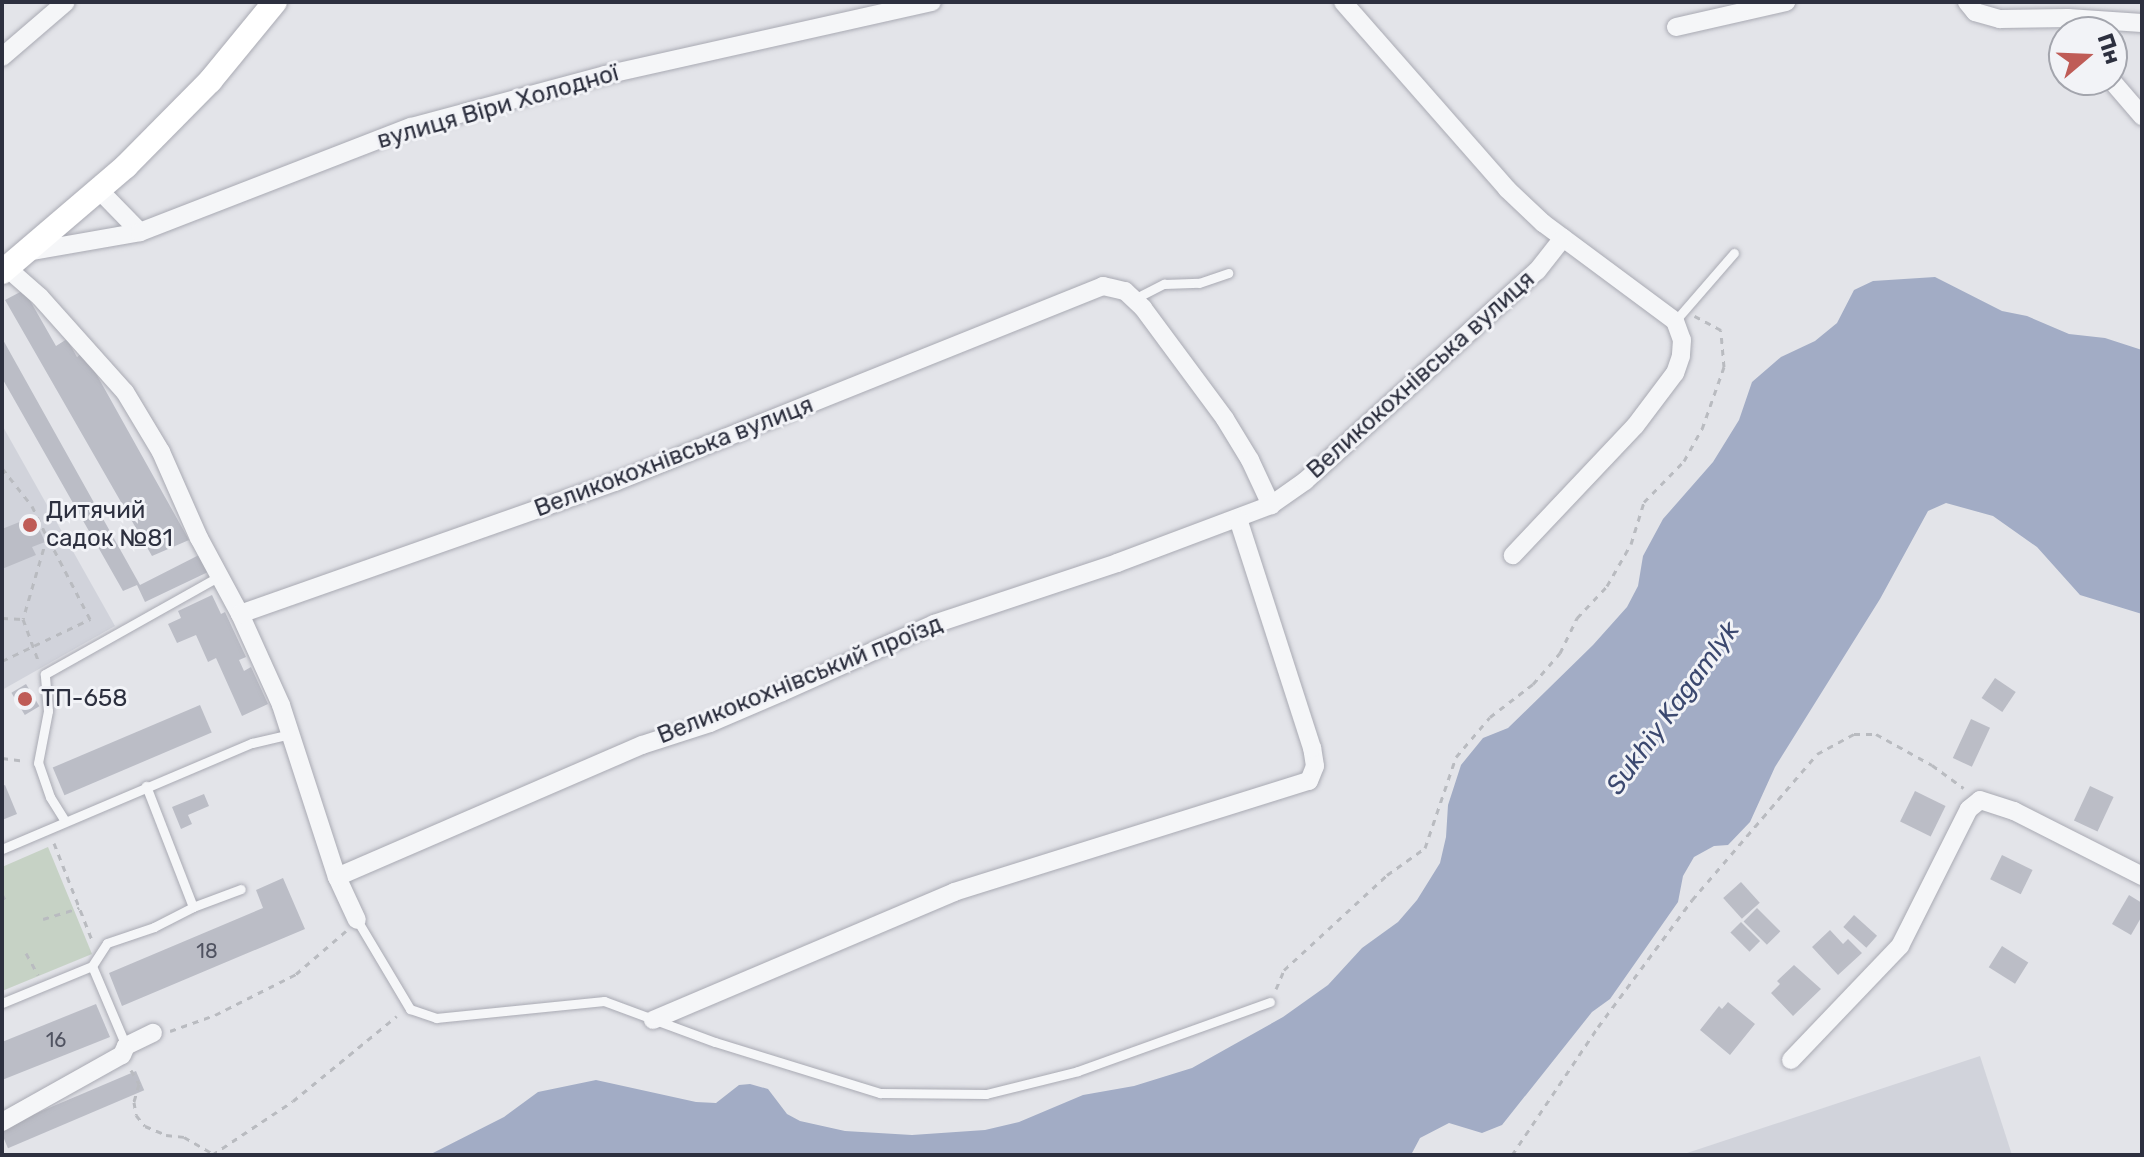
<!DOCTYPE html>
<html>
<head>
<meta charset="utf-8">
<style>
  body { margin:0 }
  #map { position:relative; width:2144px; height:1157px; overflow:hidden; background:#e3e4e9; font-family:Rubik,sans-serif }
  div>[style] { position:absolute }
  [style*='--x'] { left:calc(var(--x)*1px); top:calc(var(--y)*1px); width:calc(var(--w)*1px); rotate:calc(var(--a)*1deg) }
  .built>* { inset:0; background:#d1d3db }
  .green>* { inset:0; background:#c6d2c5 }
  .water>* { inset:0; background:#a2acc5 }
  .building>* { inset:0; background:#bbbdc6; transform-origin:0 0 }
  .path>* { height:3px; margin-top:-1.5px; transform-origin:0; background:repeating-linear-gradient(90deg,#b9bbc0 0 6px,transparent 0 12px) }
  .roads { filter:drop-shadow(0 0 2px #a9aab3) drop-shadow(0 0 2px #a9aab3) }
  .lane>* { height:9px; margin:-4.5px; padding:0 4.5px; transform-origin:4.5px; border-radius:4.5px; background:#f5f6f8 }
  .street>* { height:18px; margin:-9px; padding:0 9px; transform-origin:9px; border-radius:9px; background:#f5f6f8 }
  .secondary>* { height:24px; margin:-12px; padding:0 12px; transform-origin:12px; border-radius:12px; background:#fff }
  .dots>* { width:22px; height:22px; translate:-50% -50%; box-sizing:border-box; border:4px solid #f2f3f7; border-radius:50% }
  span { translate:-50% -50%; white-space:nowrap; text-align:center; line-height:1.15; -webkit-text-stroke:6px #f2f3f7; paint-order:stroke }
  .number-label { font-size:20px; color:#505361 }
  .number-label span { -webkit-text-stroke-width:0 }
  .street-label { font-size:24px; color:#2d303f }
  .poi-label { font-size:24px; color:#2d303f }
  .left { translate:0 -50%; text-align:left }
  .water-label { font-size:26px; color:#3b486f; font-style:italic }
  .frame { position:absolute; inset:0; border:4px solid #2d303f; pointer-events:none }
  .north { position:absolute; left:2048px; top:16px; width:80px; height:80px; box-sizing:border-box; background:#f2f3f7; border:2px solid #a3a5ad; border-radius:50%; rotate:71deg; font-size:22px; font-weight:700; line-height:32px; text-align:center; color:#2d303f }
  .north::after { content:''; display:block; margin:auto; width:28px; height:36px; background:#bf5c57; clip-path:polygon(50% 0,100% 100%,50% 72%,0 100%) }
</style>
</head>
<body>
<div id="map">
  <div class="built">
    <div style="clip-path:polygon(2px 425px,115px 626px,2px 690px)"></div>
    <div style="clip-path:polygon(1980px 1056px,2012px 1155px,1681px 1155px)"></div>
  </div>
  <div class="green">
    <div style="clip-path:polygon(48px 847px,92px 954px,2px 991px,2px 867px)"></div>
  </div>
  <div class="water">
    <div style="clip-path:polygon(1935px 277px,2002px 311px,2027px 316px,2069px 334px,2105px 338px,2142px 350px,2142px 614px,2080px 595px,2037px 547px,1993px 516px,1946px 503px,1928px 511px,1880px 599px,1775px 767px,1750px 822px,1728px 845px,1714px 846px,1694px 857px,1683px 876px,1678px 902px,1610px 999px,1592px 1012px,1502px 1125px,1482px 1133px,1449px 1123px,1420px 1138px,1411px 1155px,429px 1155px,504px 1117px,538px 1092px,596px 1080px,696px 1102px,716px 1103px,739px 1085px,750px 1084px,768px 1089px,787px 1114px,800px 1121px,845px 1131px,912px 1135px,985px 1130px,1019px 1122px,1083px 1095px,1134px 1086px,1192px 1068px,1283px 1017px,1328px 985px,1362px 948px,1398px 922px,1417px 900px,1440px 863px,1446px 837px,1448px 805px,1461px 765px,1483px 738px,1508px 728px,1593px 645px,1627px 607px,1638px 586px,1643px 556px,1663px 519px,1713px 462px,1739px 420px,1752px 382px,1781px 357px,1815px 341px,1837px 323px,1854px 290px,1873px 281px)"></div>
  </div>
  <div class="building">
    <div style="clip-path:polygon(24px 290px,56px 346px,67px 339px,77px 357px,84px 352px,189px 540px,152px 556px,5px 300px)"></div>
    <div style="clip-path:polygon(2px 338px,140px 585px,199px 555px,208px 572px,145px 602px,137px 585px,123px 591px,2px 378px)"></div>
    <div style="clip-path:polygon(22px 521px,24px 527px,36px 522px,45px 542px,32px 547px,36px 555px,2px 569px,2px 529px)"></div>
    <div style="clip-path:polygon(212px 595px,221px 614px,225px 612px,246px 657px,239px 660px,244px 671px,251px 667px,268px 704px,242px 716px,216px 658px,208px 662px,196px 635px,177px 643px,168px 624px,181px 618px,178px 611px)"></div>
    <div style="left:1995px;top:678px;width:25px;height:24px;rotate:34deg"></div>
    <div style="left:26px;top:684px;width:26px;height:17px;rotate:59deg"></div>
    <div style="left:200px;top:705px;width:30px;height:160px;rotate:67deg"></div>
    <div style="left:1971px;top:719px;width:21px;height:43px;rotate:25deg"></div>
    <div style="clip-path:polygon(5px 785px,17px 814px,2px 820px,2px 786px)"></div>
    <div style="left:2090px;top:786px;width:26px;height:38px;rotate:25deg"></div>
    <div style="left:1915px;top:791px;width:34px;height:34px;rotate:26deg"></div>
    <div style="clip-path:polygon(204px 794px,209px 806px,188px 815px,192px 824px,181px 829px,172px 807px)"></div>
    <div style="left:2002px;top:855px;width:34px;height:27px;rotate:26deg"></div>
    <div style="clip-path:polygon(283px 878px,305px 929px,122px 1006px,109px 973px,263px 908px,256px 890px)"></div>
    <div style="left:1741px;top:882px;width:28px;height:24px;rotate:48deg"></div>
    <div style="clip-path:polygon(2129px 895px,2142px 903px,2142px 916px,2131px 935px,2112px 924px)"></div>
    <div style="left:1757px;top:908px;width:33px;height:19px;rotate:45deg"></div>
    <div style="left:1854px;top:915px;width:31px;height:16px;rotate:42deg"></div>
    <div style="left:1741px;top:922px;width:27px;height:15px;rotate:45deg"></div>
    <div style="clip-path:polygon(1830px 930px,1843px 944px,1848px 939px,1862px 953px,1838px 975px,1812px 947px)"></div>
    <div style="left:2002px;top:946px;width:31px;height:25px;rotate:32deg"></div>
    <div style="clip-path:polygon(1794px 965px,1821px 989px,1793px 1016px,1771px 993px,1780px 984px,1777px 981px)"></div>
    <div style="clip-path:polygon(1728px 1002px,1755px 1024px,1730px 1055px,1700px 1030px,1719px 1006px,1722px 1009px)"></div>
    <div style="clip-path:polygon(96px 1004px,110px 1037px,2px 1080px,2px 1042px)"></div>
    <div style="left:136px;top:1071px;width:21px;height:148px;rotate:67deg"></div>
  </div>
  <div class="path">
    <div style="--x:2;--y:468;--w:48;--a:51.7"></div>
    <div style="--x:32;--y:506;--w:34;--a:64"></div>
    <div style="--x:47;--y:537;--w:85;--a:106.3"></div>
    <div style="--x:23;--y:619;--w:44;--a:69.9"></div>
    <div style="--x:2;--y:618;--w:21;--a:3"></div>
    <div style="--x:2;--y:661;--w:98;--a:-25.5"></div>
    <div style="--x:90;--y:619;--w:91;--a:-117.4"></div>
    <div style="--x:2;--y:758;--w:24;--a:7"></div>
    <div style="--x:54;--y:843;--w:104;--a:68.6"></div>
    <div style="--x:2;--y:894;--w:7;--a:63"></div>
    <div style="--x:43;--y:919;--w:38;--a:-17"></div>
    <div style="--x:26;--y:953;--w:25;--a:61"></div>
    <div style="--x:1276;--y:989;--w:21;--a:-67"></div>
    <div style="--x:1284;--y:970;--w:140;--a:-42.7"></div>
    <div style="--x:1387;--y:875;--w:47;--a:-35.4"></div>
    <div style="--x:1425;--y:848;--w:96;--a:-71.2"></div>
    <div style="--x:1456;--y:757;--w:52;--a:-49.6"></div>
    <div style="--x:1490;--y:717;--w:54;--a:-37.5"></div>
    <div style="--x:1533;--y:684;--w:41;--a:-48.9"></div>
    <div style="--x:1560;--y:653;--w:39;--a:-64"></div>
    <div style="--x:1577;--y:618;--w:44;--a:-46.8"></div>
    <div style="--x:1607;--y:586;--w:48;--a:-60.3"></div>
    <div style="--x:1631;--y:544;--w:44;--a:-72.8"></div>
    <div style="--x:1644;--y:502;--w:57;--a:-45.7"></div>
    <div style="--x:1684;--y:461;--w:37;--a:-61"></div>
    <div style="--x:1702;--y:429;--w:66;--a:-70.5"></div>
    <div style="--x:1724;--y:367;--w:37;--a:-95"></div>
    <div style="--x:1721;--y:330;--w:30;--a:-152"></div>
    <div style="--x:170;--y:1031;--w:48;--a:-19.6"></div>
    <div style="--x:215;--y:1015;--w:91;--a:-26.8"></div>
    <div style="--x:296;--y:974;--w:66;--a:-40.7"></div>
    <div style="--x:131;--y:1070;--w:16;--a:60"></div>
    <div style="--x:139;--y:1084;--w:19;--a:106"></div>
    <div style="--x:134;--y:1102;--w:13;--a:81"></div>
    <div style="--x:136;--y:1115;--w:14;--a:51"></div>
    <div style="--x:145;--y:1126;--w:23;--a:23"></div>
    <div style="--x:166;--y:1135;--w:18;--a:6"></div>
    <div style="--x:184;--y:1137;--w:34;--a:30"></div>
    <div style="--x:212;--y:1155;--w:97;--a:-33.7"></div>
    <div style="--x:293;--y:1101;--w:134;--a:-39.3"></div>
    <div style="--x:1512;--y:1155;--w:154;--a:-56.1"></div>
    <div style="--x:1598;--y:1027;--w:158;--a:-53.5"></div>
    <div style="--x:1692;--y:900;--w:192;--a:-49.4"></div>
    <div style="--x:1817;--y:754;--w:42;--a:-28.4"></div>
    <div style="--x:1854;--y:734;--w:22;--a:0"></div>
    <div style="--x:1876;--y:734;--w:64;--a:29"></div>
    <div style="--x:1932;--y:765;--w:39;--a:36"></div>
  </div>
  <div class="roads">
    <div class="lane">
      <div style="--x:1134;--y:299;--w:34;--a:-27"></div>
      <div style="--x:1164;--y:284;--w:35;--a:-2"></div>
      <div style="--x:1199;--y:283;--w:31;--a:-19"></div>
      <div style="--x:1675;--y:321;--w:90;--a:-49.1"></div>
      <div style="--x:65;--y:821;--w:28;--a:-122"></div>
      <div style="--x:50;--y:797;--w:36;--a:-109"></div>
      <div style="--x:38;--y:763;--w:53;--a:-79.1"></div>
      <div style="--x:48;--y:711;--w:37;--a:-95"></div>
      <div style="--x:45;--y:674;--w:198;--a:-29.3"></div>
      <div style="--x:2;--y:849;--w:272;--a:-23"></div>
      <div style="--x:252;--y:743;--w:39;--a:-13"></div>
      <div style="--x:193;--y:907;--w:51;--a:-20.6"></div>
      <div style="--x:357;--y:920;--w:104;--a:59.2"></div>
      <div style="--x:410;--y:1009;--w:28;--a:19"></div>
      <div style="--x:436;--y:1018;--w:169;--a:-5.8"></div>
      <div style="--x:604;--y:1001;--w:118;--a:20.3"></div>
      <div style="--x:715;--y:1042;--w:173;--a:17.2"></div>
      <div style="--x:880;--y:1093;--w:106;--a:0.5"></div>
      <div style="--x:986;--y:1094;--w:95;--a:-14"></div>
      <div style="--x:1078;--y:1071;--w:204;--a:-19.8"></div>
      <div style="--x:92;--y:966;--w:87;--a:67"></div>
      <div style="--x:2;--y:1003;--w:97;--a:-22.3"></div>
      <div style="--x:92;--y:966;--w:27;--a:-57"></div>
      <div style="--x:107;--y:943;--w:50;--a:-18.8"></div>
      <div style="--x:154;--y:927;--w:44;--a:-27.1"></div>
      <div style="--x:193;--y:907;--w:130;--a:-111.2"></div>
    </div>
    <div class="street">
      <div style="--x:1343;--y:2;--w:249;--a:48.7"></div>
      <div style="--x:1507;--y:189;--w:50;--a:43.4"></div>
      <div style="--x:1543;--y:223;--w:164;--a:36.6"></div>
      <div style="--x:1675;--y:321;--w:20;--a:70"></div>
      <div style="--x:1682;--y:340;--w:16;--a:94"></div>
      <div style="--x:1681;--y:356;--w:18;--a:109"></div>
      <div style="--x:1675;--y:373;--w:66;--a:127"></div>
      <div style="--x:1635;--y:426;--w:178;--a:133.4"></div>
      <div style="--x:1967;--y:2;--w:13;--a:51"></div>
      <div style="--x:1975;--y:12;--w:26;--a:16"></div>
      <div style="--x:2000;--y:19;--w:68;--a:-0.8"></div>
      <div style="--x:2068;--y:18;--w:74;--a:3.9"></div>
      <div style="--x:1676;--y:27;--w:113;--a:-12.8"></div>
      <div style="--x:2;--y:57;--w:84;--a:-40.7"></div>
      <div style="--x:2111;--y:80;--w:48;--a:49.3"></div>
      <div style="--x:100;--y:191;--w:57;--a:45.7"></div>
      <div style="--x:27;--y:252;--w:115;--a:-10"></div>
      <div style="--x:140;--y:232;--w:291;--a:-21.2"></div>
      <div style="--x:411;--y:127;--w:201;--a:-15"></div>
      <div style="--x:605;--y:75;--w:335;--a:-12.6"></div>
      <div style="--x:7;--y:268;--w:44;--a:41.3"></div>
      <div style="--x:40;--y:297;--w:127;--a:48.2"></div>
      <div style="--x:125;--y:392;--w:70;--a:59"></div>
      <div style="--x:161;--y:452;--w:94;--a:66.2"></div>
      <div style="--x:199;--y:538;--w:86;--a:61.7"></div>
      <div style="--x:240;--y:614;--w:100;--a:65.7"></div>
      <div style="--x:281;--y:705;--w:181;--a:72"></div>
      <div style="--x:337;--y:877;--w:47;--a:65.1"></div>
      <div style="--x:240;--y:614;--w:398;--a:-19.4"></div>
      <div style="--x:615;--y:482;--w:526;--a:-21.88"></div>
      <div style="--x:1103;--y:286;--w:23;--a:13"></div>
      <div style="--x:1125;--y:291;--w:25;--a:43"></div>
      <div style="--x:1143;--y:308;--w:138;--a:53.5"></div>
      <div style="--x:1225;--y:419;--w:48;--a:58.6"></div>
      <div style="--x:1250;--y:460;--w:50;--a:65"></div>
      <div style="--x:337;--y:877;--w:332;--a:-23.4"></div>
      <div style="--x:642;--y:745;--w:71;--a:-17.9"></div>
      <div style="--x:710;--y:723;--w:78;--a:-23.3"></div>
      <div style="--x:782;--y:692;--w:167;--a:-24.1"></div>
      <div style="--x:934;--y:624;--w:193;--a:-18.4"></div>
      <div style="--x:1117;--y:563;--w:165;--a:-20.6"></div>
      <div style="--x:1271;--y:505;--w:42;--a:-35.2"></div>
      <div style="--x:1305;--y:481;--w:313;--a:-42.2"></div>
      <div style="--x:1537;--y:271;--w:42;--a:-51.8"></div>
      <div style="--x:653;--y:1020;--w:327;--a:-23"></div>
      <div style="--x:954;--y:892;--w:372;--a:-17.4"></div>
      <div style="--x:1309;--y:781;--w:16;--a:-68"></div>
      <div style="--x:1315;--y:766;--w:18;--a:-99"></div>
      <div style="--x:1312;--y:748;--w:241;--a:-107.9"></div>
      <div style="--x:1791;--y:1060;--w:158;--a:-46.3"></div>
      <div style="--x:1900;--y:946;--w:153;--a:-63.3"></div>
      <div style="--x:1969;--y:809;--w:14;--a:-39"></div>
      <div style="--x:1980;--y:800;--w:36;--a:18"></div>
      <div style="--x:2014;--y:811;--w:144;--a:26.9"></div>
      <div style="--x:2;--y:1122;--w:137;--a:-29.2"></div>
      <div style="--x:122;--y:1055;--w:10;--a:-66"></div>
      <div style="--x:126;--y:1046;--w:30;--a:-26"></div>
    </div>
    <div class="secondary">
      <div style="--x:2;--y:272;--w:163;--a:-40.5"></div>
      <div style="--x:126;--y:166;--w:120;--a:-45.3"></div>
      <div style="--x:210;--y:81;--w:102;--a:-50.6"></div>
    </div>
  </div>
  <div class="dots">
    <div style="left:30px;top:525px;background:#bf5c57"></div>
    <div style="left:25px;top:699px;background:#bf5c57"></div>
  </div>
  <div class="number-label">
    <span style="left:207px;top:951px">18</span>
    <span style="left:56px;top:1040px">16</span>
  </div>
  <div class="street-label">
    <span style="left:498px;top:107px;rotate:-16deg">вулиця Віри Холодної</span>
    <span style="left:1421px;top:375px;rotate:-42deg">Великокохнівська вулиця</span>
    <span style="left:674px;top:457px;rotate:-21deg">Великокохнівська вулиця</span>
    <span style="left:800px;top:680px;rotate:-22deg">Великокохнівський проїзд</span>
  </div>
  <div class="poi-label">
    <span class="left" style="left:46px;top:525px">Дитячий<br>садок №81</span>
    <span class="left" style="left:41px;top:699px">ТП-658</span>
  </div>
  <div class="water-label">
    <span style="left:1673px;top:708px;rotate:-54deg">Sukhiy Kagamlyk</span>
  </div>
  <div class="frame"></div>
  <div class="north">Пн</div>
</div>
</body>
</html>
